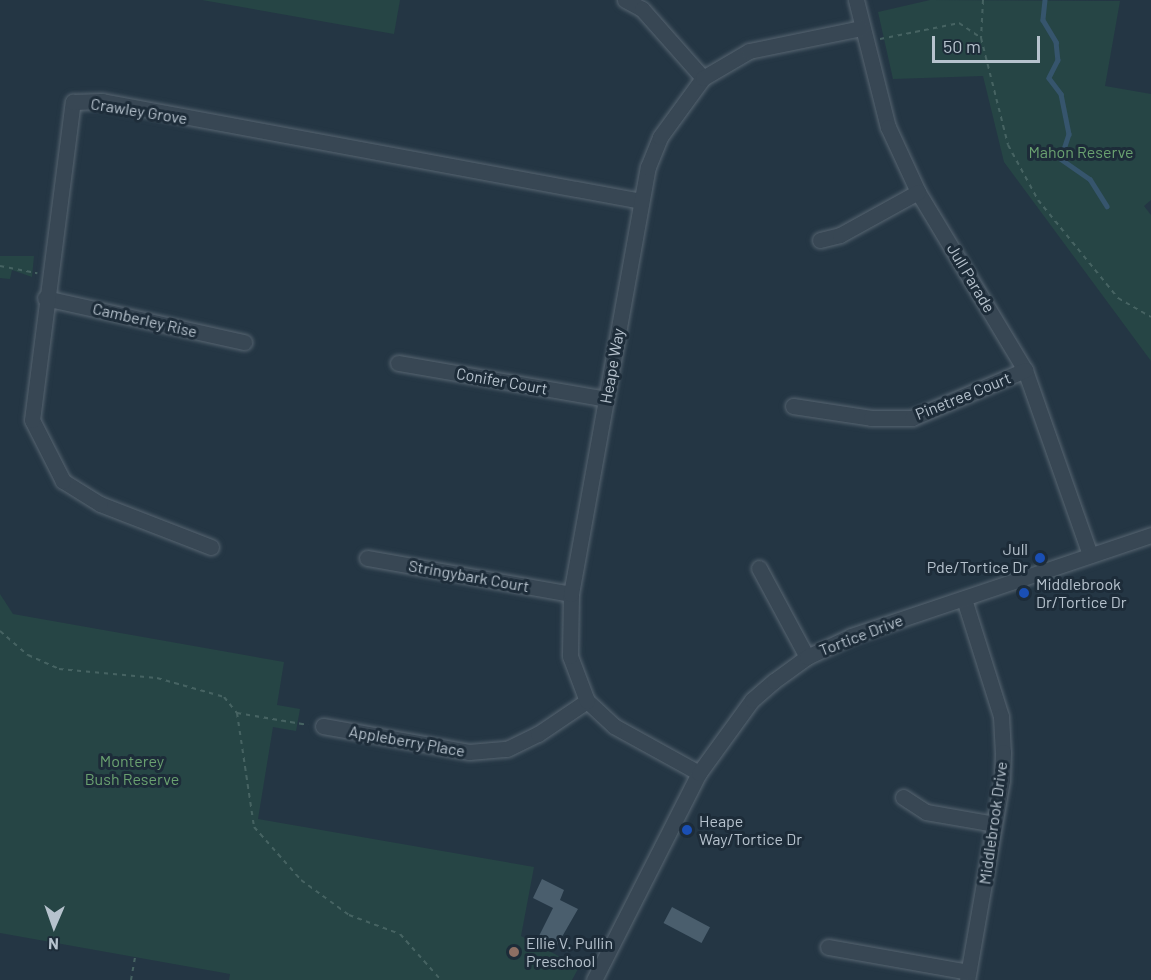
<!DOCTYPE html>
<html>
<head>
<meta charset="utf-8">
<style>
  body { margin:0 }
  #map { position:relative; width:1151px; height:980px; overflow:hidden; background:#243644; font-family:Barlow,sans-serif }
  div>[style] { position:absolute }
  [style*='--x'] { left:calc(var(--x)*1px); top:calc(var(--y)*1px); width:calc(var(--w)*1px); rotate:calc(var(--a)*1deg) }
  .green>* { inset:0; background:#264545 }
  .stream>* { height:4.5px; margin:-2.25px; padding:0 2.25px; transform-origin:2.25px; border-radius:2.25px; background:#36556d }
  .building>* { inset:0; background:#4a5e6d; transform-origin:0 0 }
  .path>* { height:2px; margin-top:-1px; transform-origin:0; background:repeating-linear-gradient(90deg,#466362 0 4.5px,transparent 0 9px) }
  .roads { filter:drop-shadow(0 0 2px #576571) drop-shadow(0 0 2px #576571) }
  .minor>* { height:15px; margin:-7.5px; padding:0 7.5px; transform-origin:7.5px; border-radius:7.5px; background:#384754 }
  .dots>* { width:16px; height:16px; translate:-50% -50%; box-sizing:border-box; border:3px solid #1d2c39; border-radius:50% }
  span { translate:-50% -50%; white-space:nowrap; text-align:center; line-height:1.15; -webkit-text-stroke:6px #1d2c39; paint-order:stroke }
  .street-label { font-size:16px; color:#b6c2cd }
  .park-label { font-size:16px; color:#6aa170 }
  .poi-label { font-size:16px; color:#b6c2cd }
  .right { translate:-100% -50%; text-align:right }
  .left { translate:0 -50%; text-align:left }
  .north { position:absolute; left:24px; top:896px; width:60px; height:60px; -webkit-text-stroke:4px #1d2c39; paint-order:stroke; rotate:182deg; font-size:16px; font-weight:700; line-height:24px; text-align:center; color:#b6c2cd }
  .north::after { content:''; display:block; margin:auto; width:21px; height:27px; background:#b6c2cd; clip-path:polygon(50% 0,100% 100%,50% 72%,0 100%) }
  .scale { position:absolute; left:932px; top:36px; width:108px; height:27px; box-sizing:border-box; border:3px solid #b6c2cd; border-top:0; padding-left:8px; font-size:18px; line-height:21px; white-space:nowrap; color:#b6c2cd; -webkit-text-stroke:4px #1d2c39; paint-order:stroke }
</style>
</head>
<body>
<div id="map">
  <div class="green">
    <div style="clip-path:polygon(202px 0,400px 0,394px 34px)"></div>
    <div style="clip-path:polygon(930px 0,1120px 1px,1105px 86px,1151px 94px,1151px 200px,1144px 206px,1151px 215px,1151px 361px,1004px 162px,983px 76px,893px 79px,878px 12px)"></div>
    <div style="clip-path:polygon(0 256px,34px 256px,32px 277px,12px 270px,10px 279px,0 278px)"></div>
    <div style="clip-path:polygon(0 594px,13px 614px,284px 662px,277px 705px,300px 709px,296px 731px,273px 727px,258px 819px,534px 867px,521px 936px,579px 967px,572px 980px,229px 980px,230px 974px,0 933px)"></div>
  </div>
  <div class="stream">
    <div style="--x:1045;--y:0;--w:20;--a:96"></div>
    <div style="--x:1043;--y:20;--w:26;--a:59"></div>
    <div style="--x:1056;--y:42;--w:18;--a:84"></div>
    <div style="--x:1058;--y:60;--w:20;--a:117"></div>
    <div style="--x:1049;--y:78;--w:20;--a:53"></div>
    <div style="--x:1061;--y:94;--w:41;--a:78.7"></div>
    <div style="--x:1069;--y:134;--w:26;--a:108"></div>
    <div style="--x:1061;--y:159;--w:35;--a:35"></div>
    <div style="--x:1090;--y:179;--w:32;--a:58"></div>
  </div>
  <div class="building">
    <div style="clip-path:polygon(542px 879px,564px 890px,560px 900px,578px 909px,555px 949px,537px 940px,553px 908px,533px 898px)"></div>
    <div style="left:672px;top:907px;width:43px;height:18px;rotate:28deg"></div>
  </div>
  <div class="path">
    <div style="--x:983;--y:0;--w:38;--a:93"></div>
    <div style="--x:981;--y:38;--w:110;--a:75.8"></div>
    <div style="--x:1008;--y:145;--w:63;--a:61.4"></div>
    <div style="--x:1038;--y:200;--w:127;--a:50.8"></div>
    <div style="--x:1118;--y:298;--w:38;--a:30"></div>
    <div style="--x:880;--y:39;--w:81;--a:-11.4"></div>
    <div style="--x:959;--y:23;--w:27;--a:34"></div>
    <div style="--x:0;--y:266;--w:38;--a:11"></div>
    <div style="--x:0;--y:631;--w:37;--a:41"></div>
    <div style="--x:28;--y:655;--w:34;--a:24"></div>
    <div style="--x:59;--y:669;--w:98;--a:5.2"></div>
    <div style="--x:157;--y:678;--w:70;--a:15.8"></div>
    <div style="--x:224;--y:697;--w:21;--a:51"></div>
    <div style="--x:237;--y:713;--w:115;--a:81.5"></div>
    <div style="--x:254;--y:827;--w:71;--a:48.4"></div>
    <div style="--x:301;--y:880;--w:59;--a:36.1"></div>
    <div style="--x:349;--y:915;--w:54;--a:20.4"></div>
    <div style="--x:400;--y:934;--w:62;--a:48.3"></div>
    <div style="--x:237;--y:713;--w:72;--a:9.6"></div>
    <div style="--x:131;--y:980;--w:23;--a:-80"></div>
  </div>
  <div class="roads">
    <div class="minor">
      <div style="--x:625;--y:0;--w:19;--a:28"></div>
      <div style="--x:642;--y:9;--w:92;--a:48.5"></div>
      <div style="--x:856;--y:0;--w:131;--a:75.9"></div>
      <div style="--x:888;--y:127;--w:72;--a:65.2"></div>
      <div style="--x:918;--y:192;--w:208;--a:59"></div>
      <div style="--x:1025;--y:370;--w:196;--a:70.6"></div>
      <div style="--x:820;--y:240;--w:21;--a:-14"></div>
      <div style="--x:840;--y:235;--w:89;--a:-28.9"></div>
      <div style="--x:45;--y:298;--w:204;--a:12.5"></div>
      <div style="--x:398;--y:363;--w:211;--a:9.8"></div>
      <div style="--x:793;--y:406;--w:79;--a:8.7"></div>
      <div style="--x:871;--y:418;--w:41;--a:0"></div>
      <div style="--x:912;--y:418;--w:123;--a:-23"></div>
      <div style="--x:211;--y:547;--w:119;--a:-158.8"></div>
      <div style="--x:100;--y:504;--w:44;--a:-148.1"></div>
      <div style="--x:63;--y:481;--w:68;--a:-116.9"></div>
      <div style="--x:32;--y:420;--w:321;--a:-82.7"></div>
      <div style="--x:73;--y:102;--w:29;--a:-2"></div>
      <div style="--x:102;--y:101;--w:548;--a:10.51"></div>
      <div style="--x:367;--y:558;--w:207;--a:10"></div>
      <div style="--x:759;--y:568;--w:101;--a:61.7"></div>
      <div style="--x:964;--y:599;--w:123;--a:72.5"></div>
      <div style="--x:1001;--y:716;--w:36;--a:87"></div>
      <div style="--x:1003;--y:752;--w:28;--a:92"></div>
      <div style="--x:1002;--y:780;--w:203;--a:99.9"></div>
      <div style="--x:323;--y:726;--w:148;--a:10.1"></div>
      <div style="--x:469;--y:752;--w:38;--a:-5"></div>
      <div style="--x:507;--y:749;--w:34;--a:-26"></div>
      <div style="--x:538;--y:734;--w:59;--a:-34"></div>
      <div style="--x:699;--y:773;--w:97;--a:-151.1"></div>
      <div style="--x:614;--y:726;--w:37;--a:-137"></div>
      <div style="--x:587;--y:701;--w:48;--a:-110.7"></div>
      <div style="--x:570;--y:656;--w:62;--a:-89.1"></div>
      <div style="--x:571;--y:594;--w:434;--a:-79.8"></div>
      <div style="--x:648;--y:167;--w:32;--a:-68"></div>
      <div style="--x:660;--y:137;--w:73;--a:-53.9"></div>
      <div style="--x:703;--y:78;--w:53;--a:-30.4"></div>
      <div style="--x:749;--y:51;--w:114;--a:-11.6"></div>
      <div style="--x:903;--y:797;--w:27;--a:33"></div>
      <div style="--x:926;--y:812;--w:69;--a:10"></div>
      <div style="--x:828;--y:947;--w:142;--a:10.1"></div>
      <div style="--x:594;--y:980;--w:232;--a:-63.1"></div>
      <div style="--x:699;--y:773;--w:90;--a:-54"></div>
      <div style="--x:752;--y:700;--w:29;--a:-41"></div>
      <div style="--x:774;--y:681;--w:41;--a:-36"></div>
      <div style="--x:807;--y:657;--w:49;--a:-25.5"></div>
      <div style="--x:851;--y:636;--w:317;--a:-18.6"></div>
    </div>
  </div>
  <div class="dots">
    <div style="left:1040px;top:558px;background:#1a4fb4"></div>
    <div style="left:1024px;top:593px;background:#1a4fb4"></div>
    <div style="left:687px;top:830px;background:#1a4fb4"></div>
    <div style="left:514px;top:952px;background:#8d6e63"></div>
  </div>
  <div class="street-label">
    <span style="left:139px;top:111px;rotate:9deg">Crawley Grove</span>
    <span style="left:971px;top:278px;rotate:59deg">Jull Parade</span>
    <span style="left:145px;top:320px;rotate:13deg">Camberley Rise</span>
    <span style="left:612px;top:366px;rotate:-80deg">Heape Way</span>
    <span style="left:502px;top:381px;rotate:10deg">Conifer Court</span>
    <span style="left:963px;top:396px;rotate:-22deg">Pinetree Court</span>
    <span style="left:469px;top:576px;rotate:10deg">Stringybark Court</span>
    <span style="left:861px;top:635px;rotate:-21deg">Tortice Drive</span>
    <span style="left:407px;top:741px;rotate:10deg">Appleberry Place</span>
    <span style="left:993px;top:823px;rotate:-82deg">Middlebrook Drive</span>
  </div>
  <div class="park-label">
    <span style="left:1081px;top:152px">Mahon Reserve</span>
    <span style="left:132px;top:770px">Monterey<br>Bush Reserve</span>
  </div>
  <div class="poi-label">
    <span class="right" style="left:1028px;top:558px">Jull<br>Pde/Tortice Dr</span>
    <span class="left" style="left:1036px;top:593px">Middlebrook<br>Dr/Tortice Dr</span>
    <span class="left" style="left:699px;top:830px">Heape<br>Way/Tortice Dr</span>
    <span class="left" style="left:526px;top:952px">Ellie V. Pullin<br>Preschool</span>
  </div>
  <div class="north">N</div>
  <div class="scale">50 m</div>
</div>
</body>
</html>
